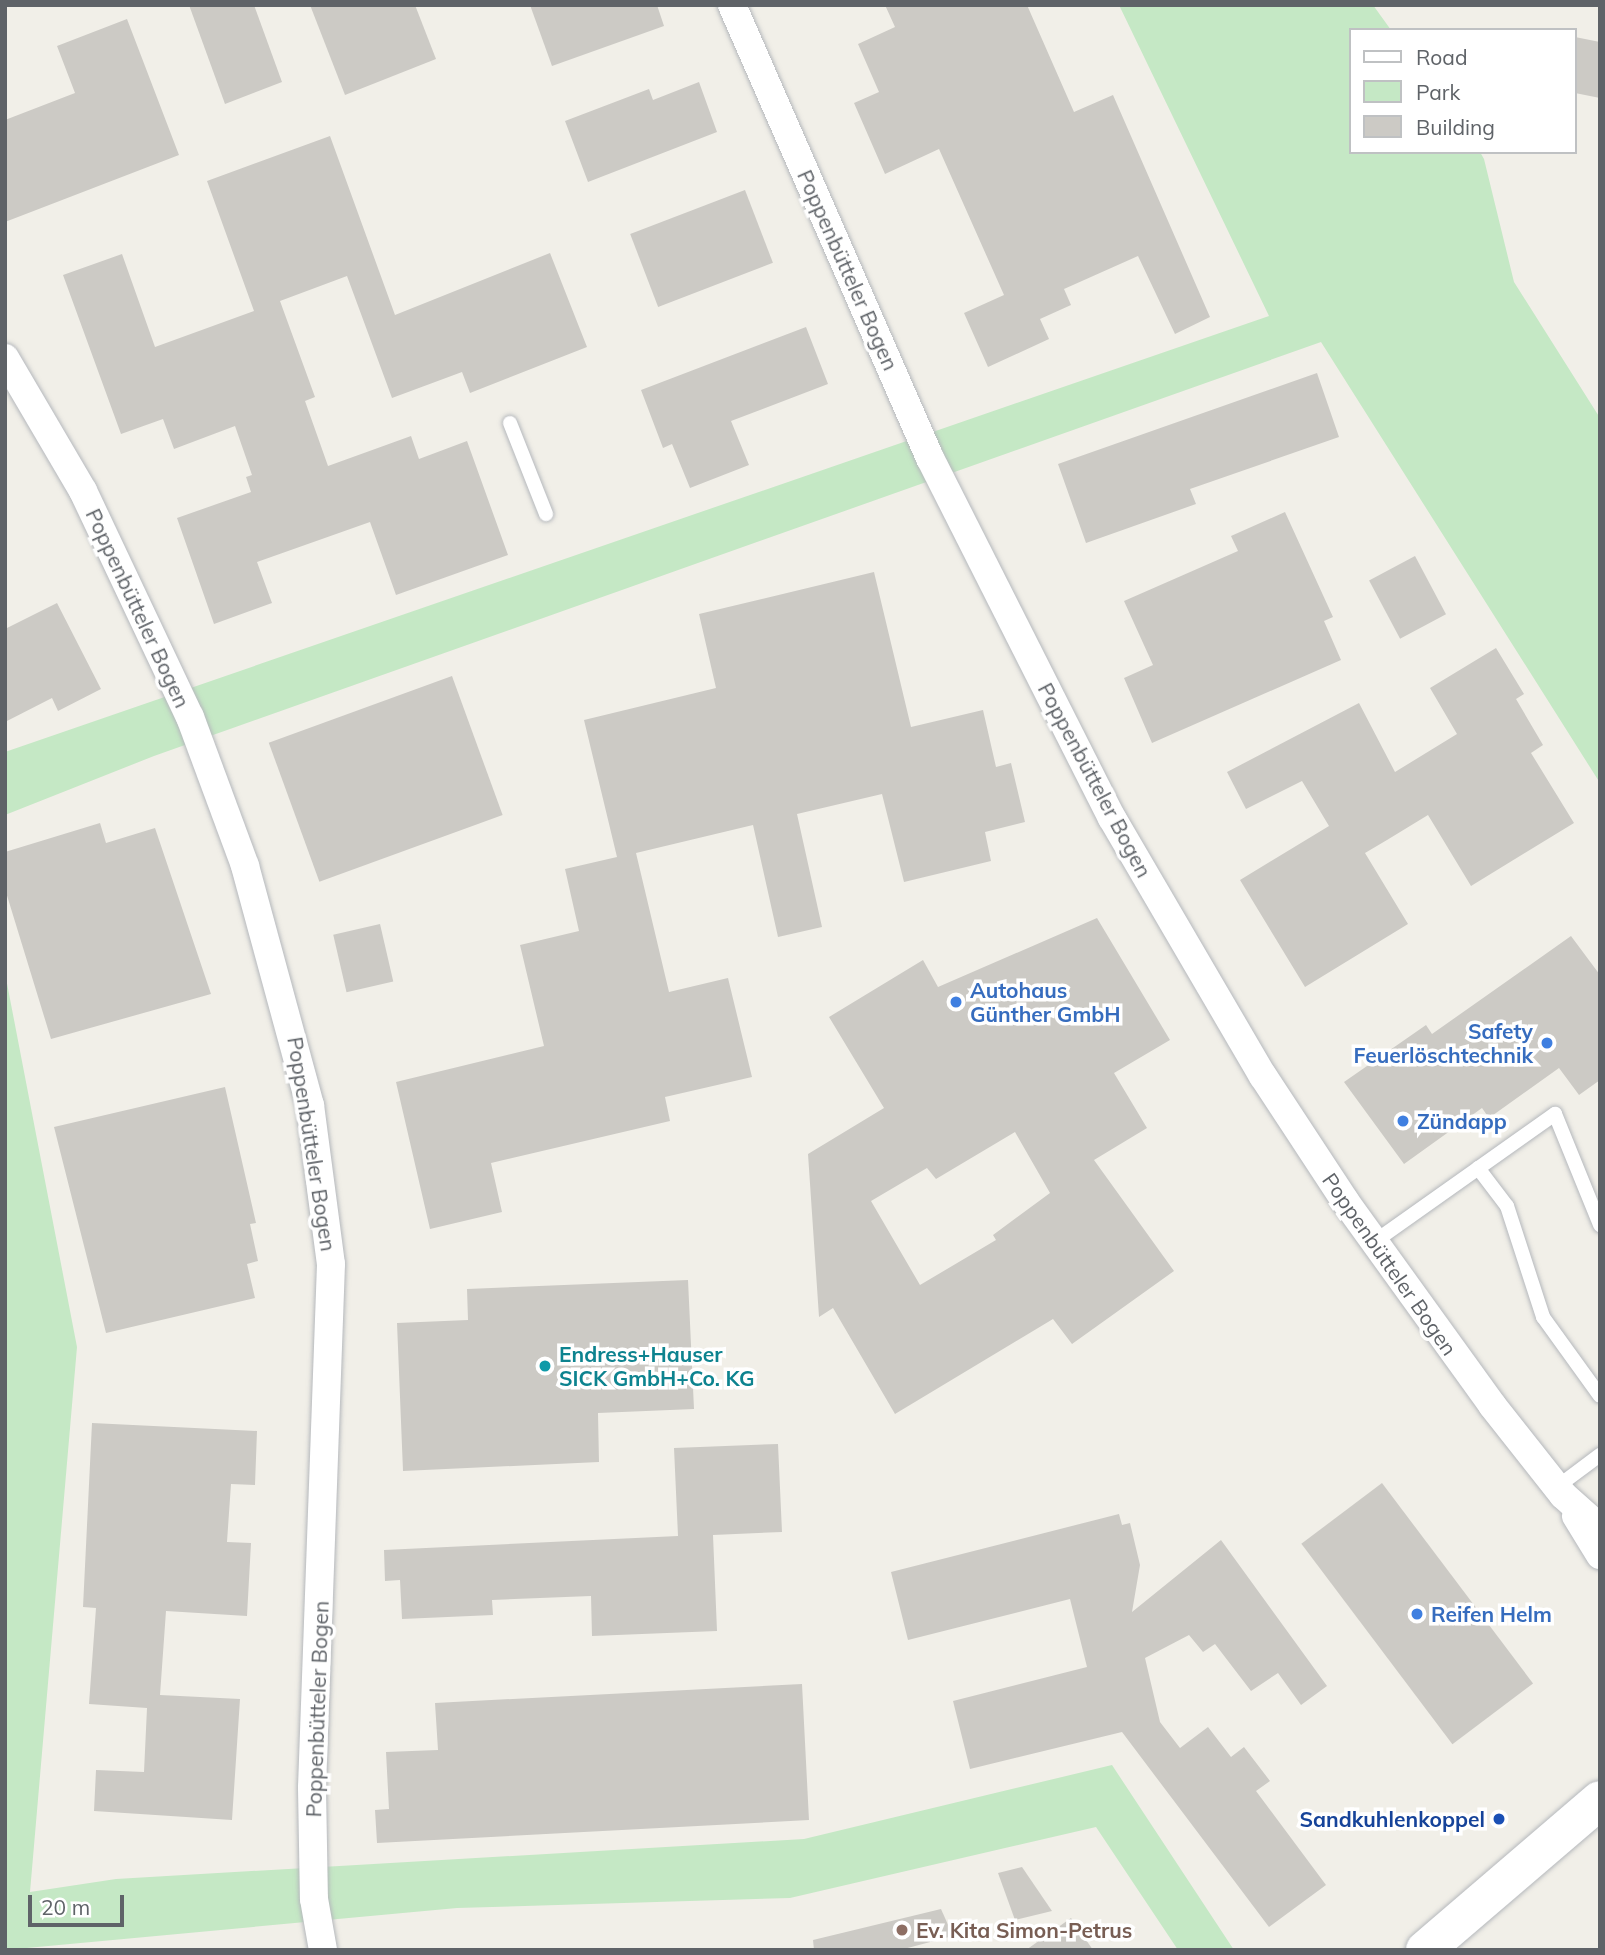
<!DOCTYPE html>
<html>
<head>
<meta charset="utf-8">
<style>
  body { margin:0 }
  #map { position:relative; width:1605px; height:1955px; overflow:hidden; background:#f1efe8; font-family:Mulish,sans-serif }
  div>[style] { position:absolute }
  [style*='--x'] { left:calc(var(--x)*1px); top:calc(var(--y)*1px); width:calc(var(--w)*1px); rotate:calc(var(--a)*1deg) }
  .green>* { inset:0; background:#c5e8c5 }
  .building>* { inset:0; background:#cccac5; transform-origin:0 0 }
  .roads { filter:drop-shadow(0 0 2px #b5b8bc) drop-shadow(0 0 2px #b5b8bc) }
  .service>* { height:14px; margin:-7px; padding:0 7px; transform-origin:7px; border-radius:7px; background:#fff }
  .minor>* { height:28px; margin:-14px; padding:0 14px; transform-origin:14px; border-radius:14px; background:#fff }
  .secondary>* { height:38px; margin:-19px; padding:0 19px; transform-origin:19px; border-radius:19px; background:#fff }
  .dots>* { width:19px; height:19px; translate:-50% -50%; box-sizing:border-box; border:4px solid #fff; border-radius:50% }
  span { translate:-50% -50%; white-space:nowrap; text-align:center; line-height:1.15; -webkit-text-stroke:7px #fff; paint-order:stroke }
  .street-label { font-size:21px; color:#5f6368 }
  .shop-label { font-size:21px; color:#366cbe; font-weight:700 }
  .left { translate:0 -50%; text-align:left }
  .right { translate:-100% -50%; text-align:right }
  .culture-label { font-size:21px; color:#0d838f; font-weight:700 }
  .transit-label { font-size:21px; color:#164399; font-weight:700 }
  .education-label { font-size:21px; color:#785e54; font-weight:700 }
  .frame { position:absolute; inset:0; border:7px solid #5f6368; pointer-events:none }
  .legend { position:absolute; left:1349px; top:28px; width:228px; height:126px; box-sizing:border-box; background:#fff; border:2px solid #bfc1c3; margin:0; padding:9px 12px; list-style:none; font-size:21px; color:#5f6368 }
  .legend li { display:flex; align-items:center; gap:14px; height:35px }
  .legend b { width:35px; border:2px solid #bfc1c3 }
  .scale { position:absolute; left:28px; top:1895px; width:96px; height:32px; box-sizing:border-box; border:4px solid #5f6368; border-top:0; padding-left:9px; font-size:21px; line-height:24px; white-space:nowrap; color:#5f6368; -webkit-text-stroke:5px #fff; paint-order:stroke }
</style>
</head>
<body>
<div id="map">
  <div class="green">
    <div style="clip-path:polygon(1119px 5px,1373px 5px,1391px 30px,1351px 30px,1351px 152px,1480px 152px,1484px 159px,1514px 282px,1600px 418px,1600px 783px,1321px 342px,154px 756px,5px 815px,5px 752px,1269px 316px)"></div>
    <div style="clip-path:polygon(5px 973px,77px 1347px,30px 1892px,116px 1879px,804px 1839px,1112px 1765px,1234px 1950px,1178px 1950px,1096px 1827px,790px 1898px,457px 1908px,5px 1950px)"></div>
  </div>
  <div class="building">
    <div style="clip-path:polygon(189px 5px,254px 5px,282px 82px,225px 104px)"></div>
    <div style="clip-path:polygon(310px 5px,415px 5px,436px 59px,345px 95px)"></div>
    <div style="clip-path:polygon(530px 5px,657px 5px,664px 26px,552px 66px)"></div>
    <div style="clip-path:polygon(885px 5px,1027px 5px,1074px 112px,1113px 95px,1210px 317px,1175px 334px,1138px 256px,1064px 289px,1071px 305px,1040px 319px,1049px 339px,988px 367px,964px 313px,1004px 295px,939px 149px,885px 174px,854px 103px,879px 92px,858px 44px,895px 27px)"></div>
    <div style="clip-path:polygon(127px 19px,179px 155px,5px 222px,5px 120px,75px 93px,57px 46px)"></div>
    <div style="clip-path:polygon(1575px 37px,1600px 42px,1600px 98px,1575px 93px)"></div>
    <div style="clip-path:polygon(699px 82px,717px 132px,588px 182px,565px 121px,649px 89px,653px 100px)"></div>
    <div style="clip-path:polygon(330px 136px,395px 315px,550px 253px,587px 347px,470px 393px,462px 372px,392px 398px,347px 276px,280px 301px,315px 397px,305px 401px,328px 466px,411px 436px,419px 459px,467px 441px,508px 555px,396px 595px,370px 522px,257px 562px,272px 603px,214px 624px,177px 518px,251px 492px,246px 477px,252px 475px,235px 426px,174px 449px,163px 419px,121px 434px,63px 275px,122px 254px,155px 347px,254px 311px,207px 181px)"></div>
    <div style="left:745px;top:190px;width:78px;height:123px;rotate:69deg"></div>
    <div style="clip-path:polygon(806px 327px,828px 384px,731px 421px,749px 465px,690px 488px,672px 444px,663px 448px,641px 390px)"></div>
    <div style="clip-path:polygon(1317px 373px,1339px 437px,1190px 489px,1196px 504px,1086px 543px,1058px 464px)"></div>
    <div style="clip-path:polygon(1285px 512px,1333px 617px,1324px 621px,1341px 660px,1152px 743px,1124px 678px,1153px 665px,1124px 601px,1238px 551px,1231px 536px)"></div>
    <div style="left:1415px;top:556px;width:66px;height:52px;rotate:62deg"></div>
    <div style="clip-path:polygon(874px 572px,911px 727px,983px 710px,996px 767px,1011px 763px,1025px 822px,985px 832px,991px 861px,904px 882px,882px 794px,797px 814px,822px 927px,778px 937px,753px 825px,636px 853px,669px 992px,728px 978px,752px 1077px,665px 1097px,670px 1121px,491px 1163px,502px 1212px,430px 1229px,396px 1082px,544px 1046px,520px 945px,579px 931px,565px 869px,617px 857px,584px 720px,716px 688px,699px 614px)"></div>
    <div style="clip-path:polygon(57px 603px,101px 689px,58px 711px,52px 698px,5px 722px,5px 629px)"></div>
    <div style="clip-path:polygon(1496px 648px,1524px 694px,1516px 699px,1543px 745px,1531px 753px,1574px 823px,1471px 886px,1428px 815px,1387px 840px,1365px 853px,1408px 924px,1305px 987px,1240px 880px,1329px 826px,1302px 781px,1246px 809px,1227px 772px,1359px 703px,1395px 772px,1457px 734px,1430px 688px)"></div>
    <div style="left:452px;top:676px;width:148px;height:195px;rotate:70deg"></div>
    <div style="clip-path:polygon(100px 823px,106px 843px,155px 828px,211px 994px,51px 1039px,5px 889px,5px 852px)"></div>
    <div style="clip-path:polygon(evenodd,1097px 918px,1170px 1040px,1114px 1073px,1147px 1128px,1094px 1160px,1174px 1271px,1072px 1344px,1053px 1319px,895px 1414px,833px 1308px,819px 1317px,808px 1154px,884px 1108px,829px 1017px,923px 960px,938px 987px,1097px 918px,1015px 1132px,1050px 1193px,993px 1235px,996px 1240px,920px 1285px,871px 1201px,927px 1168px,936px 1179px,1015px 1132px)"></div>
    <div style="left:380px;top:924px;width:59px;height:48px;rotate:77deg"></div>
    <div style="clip-path:polygon(1571px 936px,1600px 975px,1600px 1080px,1579px 1095px,1559px 1068px,1489px 1118px,1482px 1108px,1404px 1164px,1344px 1082px,1426px 1025px,1432px 1034px)"></div>
    <div style="clip-path:polygon(225px 1087px,256px 1223px,250px 1224px,258px 1261px,247px 1264px,255px 1298px,106px 1333px,54px 1127px)"></div>
    <div style="clip-path:polygon(688px 1280px,694px 1409px,598px 1413px,599px 1462px,403px 1471px,397px 1323px,468px 1320px,467px 1289px)"></div>
    <div style="clip-path:polygon(92px 1423px,257px 1431px,255px 1485px,231px 1484px,227px 1542px,251px 1543px,247px 1616px,166px 1611px,160px 1695px,240px 1699px,232px 1820px,94px 1811px,96px 1770px,144px 1772px,147px 1708px,89px 1704px,96px 1608px,83px 1607px)"></div>
    <div style="clip-path:polygon(778px 1444px,782px 1532px,713px 1535px,717px 1631px,592px 1636px,591px 1596px,492px 1600px,493px 1615px,402px 1619px,400px 1580px,385px 1581px,384px 1550px,678px 1536px,674px 1448px)"></div>
    <div style="left:1382px;top:1483px;width:251px;height:101px;rotate:53deg"></div>
    <div style="clip-path:polygon(1119px 1514px,1122px 1525px,1130px 1523px,1140px 1565px,1132px 1612px,1221px 1540px,1327px 1686px,1301px 1705px,1278px 1673px,1251px 1691px,1215px 1644px,1203px 1652px,1189px 1635px,1145px 1658px,1160px 1722px,1180px 1748px,1208px 1727px,1231px 1757px,1244px 1747px,1270px 1781px,1256px 1791px,1326px 1885px,1269px 1927px,1122px 1732px,970px 1769px,953px 1701px,1087px 1667px,1070px 1599px,908px 1640px,891px 1572px)"></div>
    <div style="clip-path:polygon(802px 1684px,809px 1820px,377px 1843px,375px 1810px,389px 1809px,386px 1752px,438px 1750px,435px 1703px)"></div>
    <div style="clip-path:polygon(1022px 1867px,1052px 1911px,1015px 1920px,998px 1873px)"></div>
    <div style="clip-path:polygon(941px 1909px,953px 1936px,900px 1950px,814px 1950px,813px 1940px)"></div>
    <div style="clip-path:polygon(1071px 1918px,1093px 1950px,1026px 1950px)"></div>
  </div>
  <div class="roads">
    <div class="service">
      <div style="--x:510;--y:423;--w:98;--a:68.4"></div>
      <div style="--x:1478;--y:1168;--w:48;--a:52.7"></div>
      <div style="--x:1507;--y:1206;--w:117;--a:72"></div>
      <div style="--x:1543;--y:1317;--w:97;--a:54.2"></div>
      <div style="--x:1374;--y:1242;--w:222;--a:-35.3"></div>
      <div style="--x:1555;--y:1114;--w:120;--a:67.9"></div>
      <div style="--x:1557;--y:1487;--w:54;--a:-36.7"></div>
    </div>
    <div class="minor">
      <div style="--x:732;--y:5;--w:494;--a:66.4"></div>
      <div style="--x:930;--y:458;--w:403;--a:63.2"></div>
      <div style="--x:1112;--y:818;--w:299;--a:59.7"></div>
      <div style="--x:1263;--y:1076;--w:149;--a:56.7"></div>
      <div style="--x:1345;--y:1201;--w:251;--a:54.2"></div>
      <div style="--x:1492;--y:1405;--w:115;--a:51.7"></div>
      <div style="--x:1563;--y:1495;--w:50;--a:41.7"></div>
      <div style="--x:5;--y:358;--w:154;--a:59.6"></div>
      <div style="--x:83;--y:491;--w:250;--a:64.7"></div>
      <div style="--x:190;--y:717;--w:159;--a:69.7"></div>
      <div style="--x:245;--y:866;--w:248;--a:74.8"></div>
      <div style="--x:310;--y:1105;--w:160;--a:82.5"></div>
      <div style="--x:331;--y:1264;--w:524;--a:92.08"></div>
      <div style="--x:312;--y:1788;--w:111;--a:89"></div>
      <div style="--x:314;--y:1899;--w:52;--a:80"></div>
      <div style="--x:1576;--y:1516;--w:46;--a:58.4"></div>
    </div>
    <div class="secondary">
      <div style="--x:1425;--y:1950;--w:230;--a:-40.6"></div>
    </div>
  </div>
  <div class="dots">
    <div style="left:956px;top:1002px;background:#3f7fe0"></div>
    <div style="left:1547px;top:1043px;background:#3f7fe0"></div>
    <div style="left:1403px;top:1121px;background:#3f7fe0"></div>
    <div style="left:545px;top:1366px;background:#0f9aa8"></div>
    <div style="left:1417px;top:1614px;background:#3f7fe0"></div>
    <div style="left:1499px;top:1819px;background:#1a4fb4"></div>
    <div style="left:902px;top:1930px;background:#8d6e63"></div>
  </div>
  <div class="street-label">
    <span style="left:848px;top:270px;rotate:66deg">Poppenbütteler Bogen</span>
    <span style="left:138px;top:608px;rotate:65deg">Poppenbütteler Bogen</span>
    <span style="left:1095px;top:780px;rotate:62deg">Poppenbütteler Bogen</span>
    <span style="left:312px;top:1144px;rotate:81deg">Poppenbütteler Bogen</span>
    <span style="left:1390px;top:1264px;rotate:55deg">Poppenbütteler Bogen</span>
    <span style="left:317px;top:1709px;rotate:-88deg">Poppenbütteler Bogen</span>
  </div>
  <div class="shop-label">
    <span class="left" style="left:970px;top:1002px">Autohaus<br>Günther GmbH</span>
    <span class="right" style="left:1533px;top:1043px">Safety<br>Feuerlöschtechnik</span>
    <span class="left" style="left:1417px;top:1121px">Zündapp</span>
    <span class="left" style="left:1431px;top:1614px">Reifen Helm</span>
  </div>
  <div class="culture-label">
    <span class="left" style="left:559px;top:1366px">Endress+Hauser<br>SICK GmbH+Co. KG</span>
  </div>
  <div class="transit-label">
    <span class="right" style="left:1485px;top:1819px">Sandkuhlenkoppel</span>
  </div>
  <div class="education-label">
    <span class="left" style="left:916px;top:1930px">Ev. Kita Simon-Petrus</span>
  </div>
  <div class="frame"></div>
  <ul class="legend">
  <li><b style="height:9px;background:#fff"></b>Road</li>
  <li><b style="height:19px;background:#c5e8c5"></b>Park</li>
  <li><b style="height:19px;background:#cccac5"></b>Building</li>
  </ul>
  <div class="scale">20 m</div>
</div>
</body>
</html>
